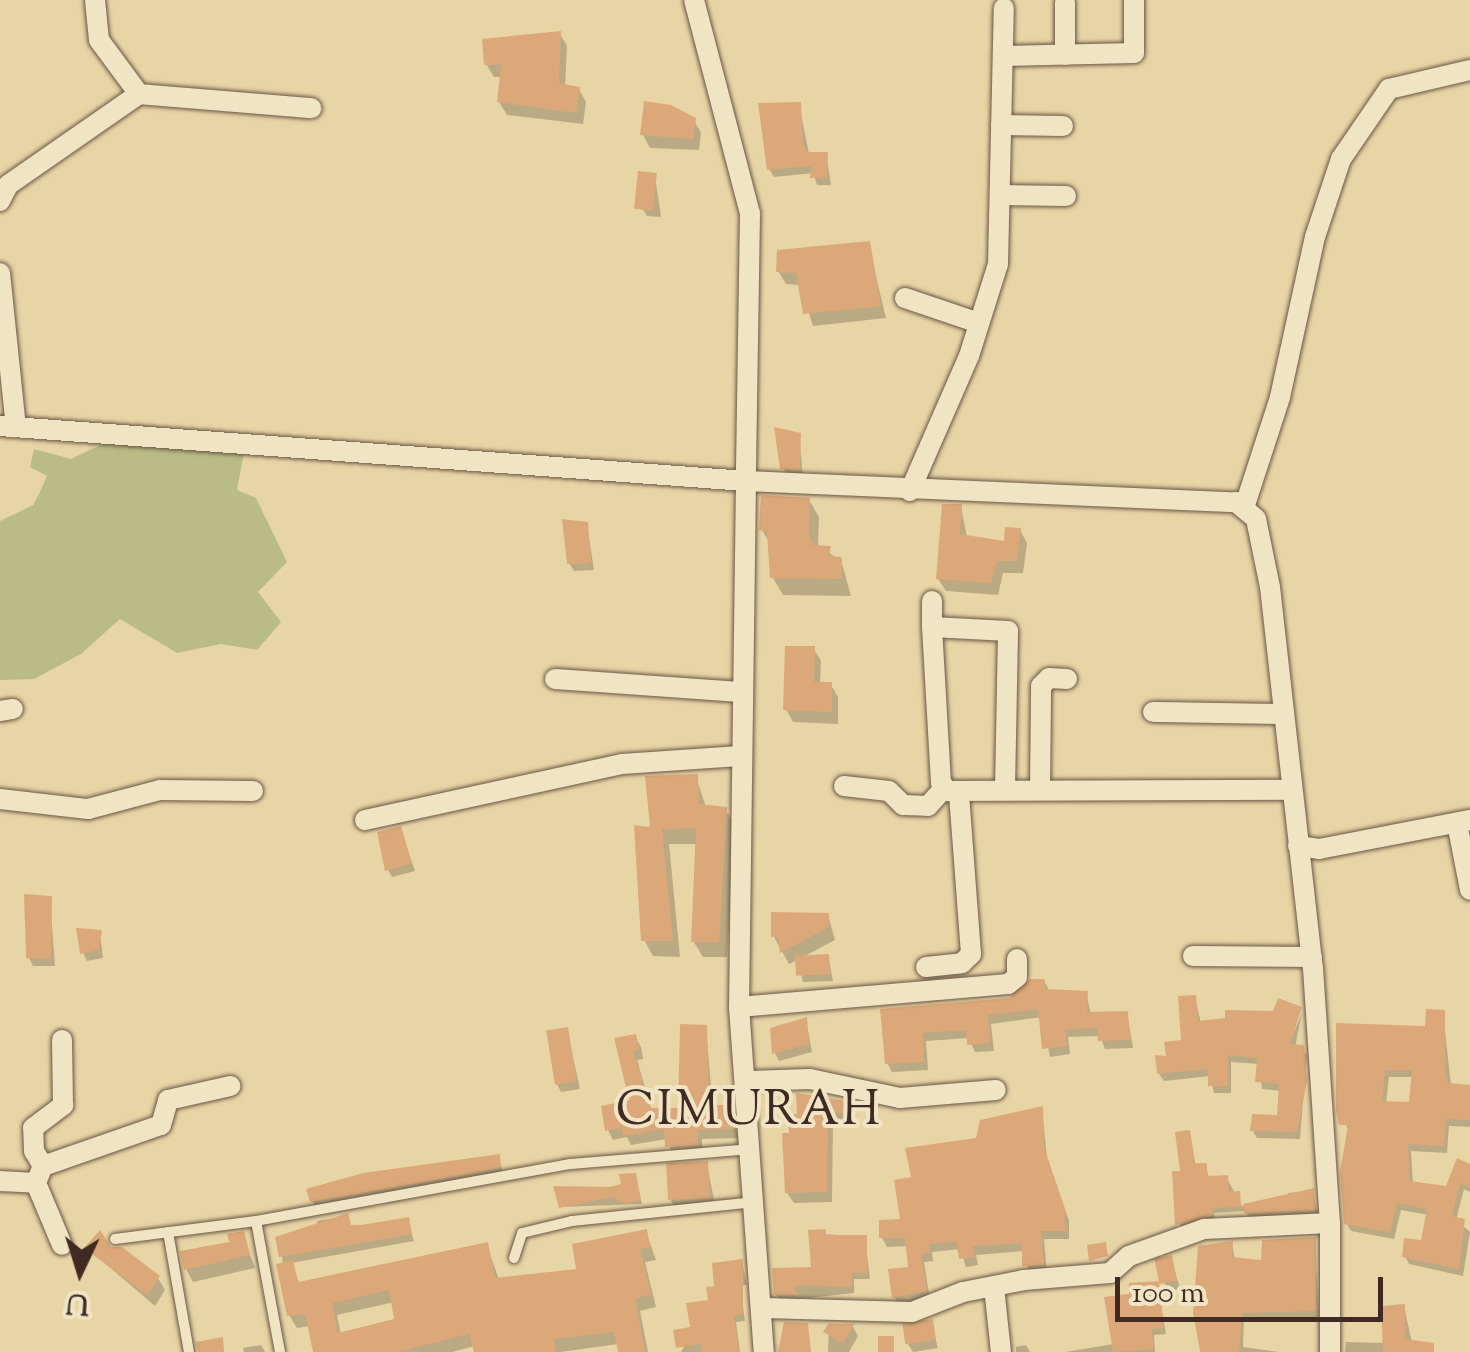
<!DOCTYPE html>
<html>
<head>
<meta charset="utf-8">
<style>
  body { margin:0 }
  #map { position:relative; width:1470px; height:1352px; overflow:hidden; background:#e8d5a6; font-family:"Sorts Mill Goudy",serif }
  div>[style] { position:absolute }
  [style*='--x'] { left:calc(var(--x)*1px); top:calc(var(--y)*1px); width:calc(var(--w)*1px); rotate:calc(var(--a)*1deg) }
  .green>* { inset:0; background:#b9bc84 }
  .shadow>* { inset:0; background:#0003 }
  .building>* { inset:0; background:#dda879; transform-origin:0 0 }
  .roads { filter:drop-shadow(0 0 2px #695644) drop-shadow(0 0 2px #695644) }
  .lane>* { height:10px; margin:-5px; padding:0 5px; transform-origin:5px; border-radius:5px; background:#f0e4c5 }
  .street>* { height:20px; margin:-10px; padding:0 10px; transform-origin:10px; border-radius:10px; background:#f0e4c5 }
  span { translate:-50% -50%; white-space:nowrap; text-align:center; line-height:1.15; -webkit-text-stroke:8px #f0e4c5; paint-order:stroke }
  .quarter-label { font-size:48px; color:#3f2b24; letter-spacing:2.5px }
  .north { position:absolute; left:30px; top:1222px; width:100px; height:100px; -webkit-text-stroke:8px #f0e4c5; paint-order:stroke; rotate:184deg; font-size:28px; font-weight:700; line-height:40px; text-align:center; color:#3f2b24 }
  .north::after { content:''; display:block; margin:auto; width:35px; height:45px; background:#3f2b24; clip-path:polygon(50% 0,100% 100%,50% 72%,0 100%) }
  .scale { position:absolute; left:1115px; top:1277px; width:268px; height:45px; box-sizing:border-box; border:5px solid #3f2b24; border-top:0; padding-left:12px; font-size:30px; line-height:35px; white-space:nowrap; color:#3f2b24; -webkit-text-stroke:8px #f0e4c5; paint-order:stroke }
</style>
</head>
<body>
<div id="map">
  <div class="green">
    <div style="clip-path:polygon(109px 441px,244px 452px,237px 490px,256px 498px,287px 562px,258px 592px,281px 622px,257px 650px,221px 644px,177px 653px,120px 619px,81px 654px,34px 679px,0 680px,0 521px,33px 505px,39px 494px,47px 476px,30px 467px,34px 449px,71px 459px)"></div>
  </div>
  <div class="shadow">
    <div style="clip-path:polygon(560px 34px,567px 46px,565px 86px,579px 89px,586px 102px,583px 124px,507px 115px,499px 102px,502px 77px,494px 77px,486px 64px)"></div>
    <div style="clip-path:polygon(799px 104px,809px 154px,826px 154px,831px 185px,817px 185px,813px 173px,774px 177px,769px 169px)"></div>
    <div style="clip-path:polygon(694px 120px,701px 133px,699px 150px,650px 148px,643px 135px)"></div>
    <div style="clip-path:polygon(655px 176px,661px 217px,647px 216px,642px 208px)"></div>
    <div style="clip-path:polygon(868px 243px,886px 318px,813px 326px,800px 285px,786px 284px,778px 271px)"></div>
    <div style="clip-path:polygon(799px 435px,803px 477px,788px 476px,783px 468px)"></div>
    <div style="clip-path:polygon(809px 500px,819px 517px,818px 547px,841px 560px,851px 596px,783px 595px,773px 578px,770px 544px,762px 530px)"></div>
    <div style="clip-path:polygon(961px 507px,967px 537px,1006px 543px,1020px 530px,1027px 543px,1023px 573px,1003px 573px,998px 595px,946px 591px,938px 579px)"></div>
    <div style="clip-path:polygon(587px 524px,594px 570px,574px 571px,569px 563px)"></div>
    <div style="clip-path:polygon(814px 649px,821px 661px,820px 685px,831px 685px,838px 697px,838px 724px,793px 722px,786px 709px)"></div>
    <div style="clip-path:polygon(696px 777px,706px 807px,725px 809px,735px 825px,727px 957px,703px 957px,693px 941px,698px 844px,669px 844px,680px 957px,653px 956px,644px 940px,653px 830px)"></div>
    <div style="clip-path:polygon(400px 829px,415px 871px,392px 877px,388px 870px)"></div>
    <div style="clip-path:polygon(50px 898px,55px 966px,33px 966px,29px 958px)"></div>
    <div style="clip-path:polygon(828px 915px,835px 940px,803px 957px,828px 956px,833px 981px,803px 982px,798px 960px,789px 964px,774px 937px)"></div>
    <div style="clip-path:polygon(100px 933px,103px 958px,87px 961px,83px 953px)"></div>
    <div style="clip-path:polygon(1044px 981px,1049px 990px,1086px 993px,1091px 1014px,1127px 1013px,1133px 1048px,1105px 1049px,1100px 1036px,1068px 1037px,1070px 1054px,1050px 1057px,1042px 1017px,991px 1024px,994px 1051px,975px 1052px,969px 1038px,926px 1041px,928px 1070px,892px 1072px,887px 1063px,883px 1011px,1010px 1000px)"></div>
    <div style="clip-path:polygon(1195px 998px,1201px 1023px,1300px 1009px,1284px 1055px,1302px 1013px,1295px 1047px,1307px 1055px,1300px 1139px,1257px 1138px,1252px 1130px,1279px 1118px,1281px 1091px,1262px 1089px,1259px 1064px,1231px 1062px,1231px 1093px,1214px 1093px,1210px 1076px,1164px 1081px,1159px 1074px,1184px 1043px)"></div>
    <div style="clip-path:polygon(evenodd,1443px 1012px,1451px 1086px,1470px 1087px,1470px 1127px,1449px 1126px,1447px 1153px,1411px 1151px,1413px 1184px,1448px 1188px,1470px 1166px,1470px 1192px,1464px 1189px,1456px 1220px,1470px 1232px,1463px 1276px,1409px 1264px,1405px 1256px,1423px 1243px,1429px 1215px,1401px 1210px,1394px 1239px,1351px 1231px,1346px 1223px,1349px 1132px,1339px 1108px,1443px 1012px,1389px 1077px,1414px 1077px,1412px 1105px,1386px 1103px,1389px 1077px)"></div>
    <div style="clip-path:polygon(806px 1020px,812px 1052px,779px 1061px,775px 1053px)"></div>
    <div style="clip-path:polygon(706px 1028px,713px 1108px,731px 1107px,738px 1138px,702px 1139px,702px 1154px,673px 1156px,667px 1139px,631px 1145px,627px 1137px,613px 1140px,608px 1130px,632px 1102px,617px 1040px,635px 1037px,641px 1047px,643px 1059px,637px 1060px,652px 1111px,681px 1110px)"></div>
    <div style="clip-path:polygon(567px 1030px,580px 1089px,561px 1092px,557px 1084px)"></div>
    <div style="clip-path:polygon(845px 1103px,851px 1123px,833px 1123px,832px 1202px,794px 1203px,787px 1193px,791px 1117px)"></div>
    <div style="clip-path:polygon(1042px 1109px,1047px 1158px,1069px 1221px,1069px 1239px,1044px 1239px,1047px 1273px,1029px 1275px,1025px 1251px,976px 1255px,978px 1265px,966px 1267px,960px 1249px,932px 1252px,933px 1261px,924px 1262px,930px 1300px,900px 1306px,894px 1297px,911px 1269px,909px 1246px,887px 1247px,882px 1238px,902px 1222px,914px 1180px)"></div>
    <div style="clip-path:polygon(1189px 1133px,1196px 1166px,1206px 1166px,1209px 1179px,1226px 1177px,1242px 1206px,1289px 1201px,1288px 1193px,1313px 1191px,1318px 1217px,1251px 1221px,1245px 1211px,1214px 1213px,1215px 1220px,1180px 1229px)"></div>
    <div style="clip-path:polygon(498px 1156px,504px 1175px,317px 1209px,312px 1201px)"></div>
    <div style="clip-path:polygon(707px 1164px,716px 1210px,678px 1212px,670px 1199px)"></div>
    <div style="clip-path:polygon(635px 1176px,642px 1204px,561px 1207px,624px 1186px)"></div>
    <div style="clip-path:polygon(evenodd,347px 1216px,352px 1227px,407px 1220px,414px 1241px,291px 1263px,300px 1284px,487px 1245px,499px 1280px,578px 1271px,646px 1232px,656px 1260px,645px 1262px,656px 1307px,640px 1311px,648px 1352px,621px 1352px,619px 1344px,560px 1352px,476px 1352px,475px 1346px,452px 1352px,315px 1352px,310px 1326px,297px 1328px,289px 1315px,282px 1256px,319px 1229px,317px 1221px,347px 1216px,394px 1302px,397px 1320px,341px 1335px,337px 1315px,394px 1302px)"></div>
    <div style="clip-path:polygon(811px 1233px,865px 1237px,870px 1279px,854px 1279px,854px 1293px,780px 1301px,776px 1294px,814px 1270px)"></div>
    <div style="clip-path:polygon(242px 1234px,255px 1268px,193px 1282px,186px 1269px)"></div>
    <div style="clip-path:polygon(1315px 1240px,1319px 1317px,1244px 1319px,1243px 1347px,1279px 1352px,1200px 1352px,1232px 1244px,1235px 1260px,1263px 1262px)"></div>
    <div style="clip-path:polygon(87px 1248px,109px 1249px,158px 1278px,165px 1290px,155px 1306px)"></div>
    <div style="clip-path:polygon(1171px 1258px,1180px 1289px,1167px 1291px,1158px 1263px)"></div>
    <div style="clip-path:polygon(742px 1262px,747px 1285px,740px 1285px,745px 1321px,736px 1322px,740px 1352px,681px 1352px,717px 1288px)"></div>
    <div style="clip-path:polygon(1157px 1283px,1166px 1334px,1154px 1335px,1155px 1352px,1065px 1352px,1114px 1344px,1132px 1296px)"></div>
    <div style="clip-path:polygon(1404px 1306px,1414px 1352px,1345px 1352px,1346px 1342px,1385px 1343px)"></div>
    <div style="clip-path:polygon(931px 1322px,938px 1348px,913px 1352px,908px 1344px)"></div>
    <div style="clip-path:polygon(829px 1326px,853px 1327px,858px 1336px,849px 1352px,828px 1352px)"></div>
    <div style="clip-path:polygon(261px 1345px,265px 1352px,244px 1352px,243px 1348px)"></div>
    <div style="clip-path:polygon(1026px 1345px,1030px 1352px,1016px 1352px,1016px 1347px)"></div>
  </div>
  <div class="building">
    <div style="clip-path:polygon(561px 31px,559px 83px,580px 87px,576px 113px,497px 102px,501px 65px,484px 65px,482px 39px)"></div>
    <div style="clip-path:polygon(644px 101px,671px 105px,696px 118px,693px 139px,640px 135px)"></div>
    <div style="clip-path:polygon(801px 102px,803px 144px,807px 152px,828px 152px,827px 178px,810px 178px,811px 166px,767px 170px,758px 103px)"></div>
    <div style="left:638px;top:171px;width:19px;height:38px;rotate:6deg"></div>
    <div style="clip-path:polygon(870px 241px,881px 306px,803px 314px,796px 273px,776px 272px,777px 250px)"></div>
    <div style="clip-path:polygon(774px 427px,801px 433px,800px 470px,780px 469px)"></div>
    <div style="clip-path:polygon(761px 495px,810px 498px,809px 535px,813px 545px,831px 546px,829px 556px,842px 557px,842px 579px,770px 578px,767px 532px,759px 530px)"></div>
    <div style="clip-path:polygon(942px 504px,962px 504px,960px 534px,1004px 541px,1005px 527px,1021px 528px,1017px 561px,997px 561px,991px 583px,936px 579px)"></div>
    <div style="clip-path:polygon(562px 519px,588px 522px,591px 563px,567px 564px)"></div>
    <div style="clip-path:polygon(785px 646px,815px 646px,814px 682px,832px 682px,832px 712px,783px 710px)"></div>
    <div style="clip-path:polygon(698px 774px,699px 804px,727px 807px,719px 942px,691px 942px,696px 828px,662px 829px,673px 941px,641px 941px,634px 825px,650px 827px,645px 776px)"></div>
    <div style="clip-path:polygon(401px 826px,412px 863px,385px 871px,377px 832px)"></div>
    <div style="clip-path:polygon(24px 894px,52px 896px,51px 959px,26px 958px)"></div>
    <div style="clip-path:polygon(771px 912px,829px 913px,829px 927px,780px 953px,778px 937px,771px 937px)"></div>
    <div style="clip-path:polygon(76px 928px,102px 930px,99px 950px,80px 954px)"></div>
    <div style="left:829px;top:954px;width:20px;height:34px;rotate:87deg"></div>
    <div style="clip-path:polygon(1030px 979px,1045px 979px,1045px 989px,1088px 991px,1087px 1012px,1128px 1011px,1130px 1040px,1098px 1041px,1097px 1028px,1065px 1029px,1067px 1046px,1042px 1049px,1038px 1009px,988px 1015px,990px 1043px,967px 1045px,966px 1030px,923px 1033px,924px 1062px,885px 1064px,880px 1009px,1009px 998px)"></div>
    <div style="clip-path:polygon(1196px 995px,1198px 1021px,1225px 1018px,1225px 1010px,1273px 1011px,1278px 998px,1302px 1007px,1290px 1044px,1304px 1045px,1307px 1081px,1297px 1132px,1250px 1131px,1252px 1114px,1277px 1115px,1279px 1084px,1255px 1082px,1257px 1058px,1228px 1055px,1228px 1086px,1208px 1086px,1208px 1069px,1157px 1074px,1155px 1055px,1166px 1056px,1164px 1042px,1181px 1040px,1178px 996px)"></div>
    <div style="clip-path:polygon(evenodd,1426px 1009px,1445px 1010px,1445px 1071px,1448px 1083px,1470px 1085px,1470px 1120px,1446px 1119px,1444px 1146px,1408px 1144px,1410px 1181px,1446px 1186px,1457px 1158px,1470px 1164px,1470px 1187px,1460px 1183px,1452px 1216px,1465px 1219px,1459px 1269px,1402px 1257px,1404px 1238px,1421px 1240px,1427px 1209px,1397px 1203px,1390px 1232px,1344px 1224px,1340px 1172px,1348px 1125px,1339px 1125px,1336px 1109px,1336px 1023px,1425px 1026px,1426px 1009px,1385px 1070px,1412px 1070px,1409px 1102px,1382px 1101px,1385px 1070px)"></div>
    <div style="clip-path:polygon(807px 1017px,809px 1044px,772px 1054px,770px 1028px)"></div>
    <div style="clip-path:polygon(680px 1024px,707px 1025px,709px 1105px,732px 1105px,734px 1129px,698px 1130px,698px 1145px,665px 1147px,664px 1129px,623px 1136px,622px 1128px,605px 1131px,601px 1106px,629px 1100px,614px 1038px,636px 1034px,639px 1050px,633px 1051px,651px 1108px,678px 1108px)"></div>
    <div style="left:568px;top:1027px;width:55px;height:22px;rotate:81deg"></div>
    <div style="clip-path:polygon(796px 1093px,846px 1101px,846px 1113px,828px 1112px,827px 1192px,785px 1193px,782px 1133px,789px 1133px,788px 1114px,797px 1114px)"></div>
    <div style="clip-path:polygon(1043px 1106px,1044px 1147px,1065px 1209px,1065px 1231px,1041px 1231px,1044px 1265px,1022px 1266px,1022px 1243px,973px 1246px,975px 1257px,959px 1259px,956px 1241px,929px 1244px,930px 1253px,921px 1254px,927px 1291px,892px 1298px,888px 1269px,908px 1267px,905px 1238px,879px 1238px,879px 1220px,900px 1219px,894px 1180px,911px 1177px,905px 1148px,976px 1138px,980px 1120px)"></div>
    <div style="clip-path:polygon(1190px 1130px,1195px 1163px,1207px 1163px,1207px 1176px,1228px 1175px,1229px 1192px,1240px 1191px,1241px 1207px,1213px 1208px,1214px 1215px,1175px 1225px,1172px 1171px,1180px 1171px,1175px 1132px)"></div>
    <div style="clip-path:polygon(500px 1154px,501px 1168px,406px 1185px,310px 1202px,306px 1189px,363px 1173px)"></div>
    <div style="left:708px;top:1161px;width:37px;height:42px;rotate:87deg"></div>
    <div style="clip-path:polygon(636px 1173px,641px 1200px,626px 1204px,612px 1197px,559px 1208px,553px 1186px,609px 1187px,621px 1184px,619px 1174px)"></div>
    <div style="clip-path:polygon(1314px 1188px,1315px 1210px,1244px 1213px,1243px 1204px)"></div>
    <div style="clip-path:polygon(348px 1213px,351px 1225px,361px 1225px,409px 1217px,412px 1234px,279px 1257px,275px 1237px)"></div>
    <div style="clip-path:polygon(evenodd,647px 1229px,650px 1247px,640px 1249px,651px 1294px,635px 1299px,645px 1352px,618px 1352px,614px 1332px,554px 1339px,556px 1352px,474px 1352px,469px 1334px,398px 1352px,313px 1352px,305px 1314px,287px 1316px,276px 1264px,293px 1260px,298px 1282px,488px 1242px,495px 1278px,576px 1269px,572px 1244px,647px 1229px,389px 1290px,394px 1319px,338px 1333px,332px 1303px,389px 1290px)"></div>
    <div style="clip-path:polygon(826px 1229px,826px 1235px,867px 1235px,867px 1273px,852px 1273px,852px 1287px,800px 1285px,793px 1288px,800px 1295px,774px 1295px,772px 1268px,811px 1267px,808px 1230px)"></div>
    <div style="clip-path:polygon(100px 1230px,111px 1247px,122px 1247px,160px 1276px,147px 1295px,84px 1248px)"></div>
    <div style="clip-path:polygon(244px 1231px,250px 1255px,184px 1270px,180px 1251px,229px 1242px,227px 1234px)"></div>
    <div style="clip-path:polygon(1316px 1237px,1316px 1311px,1242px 1313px,1239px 1352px,1200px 1352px,1193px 1312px,1198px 1246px,1233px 1241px,1232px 1257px,1261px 1260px,1262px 1240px)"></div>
    <div style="clip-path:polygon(1106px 1242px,1108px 1256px,1089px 1261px,1087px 1245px)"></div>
    <div style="left:1172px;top:1255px;width:26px;height:18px;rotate:79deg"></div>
    <div style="clip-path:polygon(743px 1259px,743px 1314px,734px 1316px,739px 1352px,702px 1352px,701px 1344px,676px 1348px,673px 1330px,690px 1327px,686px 1303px,708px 1300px,706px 1287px,714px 1286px,712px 1263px)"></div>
    <div style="clip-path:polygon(1159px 1281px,1164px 1328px,1152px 1329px,1153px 1349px,1113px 1352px,1104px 1297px,1129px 1294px,1129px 1283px)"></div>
    <div style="clip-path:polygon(1405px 1304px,1405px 1339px,1434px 1343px,1434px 1352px,1383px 1352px,1381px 1306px)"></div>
    <div style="left:933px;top:1319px;width:21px;height:31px;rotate:82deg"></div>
    <div style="clip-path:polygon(784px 1322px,808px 1323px,811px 1352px,778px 1352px)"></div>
    <div style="clip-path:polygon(828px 1324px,854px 1324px,843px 1343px,823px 1332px)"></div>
    <div style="left:878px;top:1336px;width:16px;height:16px"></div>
    <div style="clip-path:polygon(223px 1337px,224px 1352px,198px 1352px,196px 1342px)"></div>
  </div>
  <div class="roads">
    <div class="lane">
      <div style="--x:256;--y:1221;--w:133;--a:79.6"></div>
      <div style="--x:168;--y:1232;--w:122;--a:80.1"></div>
      <div style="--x:115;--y:1239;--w:142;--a:-7.3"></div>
      <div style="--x:256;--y:1221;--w:319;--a:-10.3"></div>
      <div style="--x:570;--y:1164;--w:183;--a:-4.7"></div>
      <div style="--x:514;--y:1258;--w:26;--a:-72"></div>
      <div style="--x:522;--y:1233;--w:51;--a:-13.5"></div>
      <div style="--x:572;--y:1221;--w:184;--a:-5.9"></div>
    </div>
    <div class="street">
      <div style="--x:95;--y:0;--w:40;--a:84.3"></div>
      <div style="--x:99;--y:40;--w:67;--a:53.5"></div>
      <div style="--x:694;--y:0;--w:221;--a:75.3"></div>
      <div style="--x:750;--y:214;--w:267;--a:90.9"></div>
      <div style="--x:746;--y:481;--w:490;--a:2.5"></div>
      <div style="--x:1236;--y:502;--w:26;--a:40"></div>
      <div style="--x:1256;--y:519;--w:69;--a:78.4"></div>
      <div style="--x:1270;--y:587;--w:383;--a:83.6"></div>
      <div style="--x:1313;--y:968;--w:256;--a:86.2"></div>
      <div style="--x:1330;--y:1223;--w:129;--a:90"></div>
      <div style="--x:1065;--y:2;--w:53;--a:90"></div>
      <div style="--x:1003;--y:56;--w:131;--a:-1.3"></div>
      <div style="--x:1134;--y:53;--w:53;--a:-90"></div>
      <div style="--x:1001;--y:125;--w:62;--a:0.9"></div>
      <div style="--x:1000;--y:195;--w:66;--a:0.9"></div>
      <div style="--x:0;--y:201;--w:18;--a:-63"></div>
      <div style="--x:8;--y:185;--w:160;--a:-34.8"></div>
      <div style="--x:139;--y:94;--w:173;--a:4.7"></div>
      <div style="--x:0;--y:273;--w:155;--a:84.1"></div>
      <div style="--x:905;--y:298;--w:78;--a:18.7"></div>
      <div style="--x:0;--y:426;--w:748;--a:4.22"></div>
      <div style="--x:746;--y:481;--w:526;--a:90.76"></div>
      <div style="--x:739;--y:1007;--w:346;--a:85.9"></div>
      <div style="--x:910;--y:491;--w:147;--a:-66.4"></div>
      <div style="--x:969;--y:356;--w:96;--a:-72.5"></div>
      <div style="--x:998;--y:264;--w:256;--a:-88.7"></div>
      <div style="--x:1245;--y:505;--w:114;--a:-72"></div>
      <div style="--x:1280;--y:397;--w:164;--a:-77.7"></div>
      <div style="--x:1315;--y:237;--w:82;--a:-71.6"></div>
      <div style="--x:1341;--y:159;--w:85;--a:-55.6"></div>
      <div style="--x:1389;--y:89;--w:83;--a:-13.2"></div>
      <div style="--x:932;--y:601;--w:26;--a:90"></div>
      <div style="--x:555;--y:679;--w:186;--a:4"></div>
      <div style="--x:0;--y:711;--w:13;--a:-9"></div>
      <div style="--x:1153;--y:712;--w:131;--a:0.9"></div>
      <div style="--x:844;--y:786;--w:45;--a:6.3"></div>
      <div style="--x:889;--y:791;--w:20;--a:45"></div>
      <div style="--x:903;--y:805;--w:25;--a:2"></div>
      <div style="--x:928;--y:806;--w:24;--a:-48"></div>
      <div style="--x:1005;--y:789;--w:158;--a:-88.9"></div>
      <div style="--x:1008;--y:631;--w:76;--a:-177"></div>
      <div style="--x:932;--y:627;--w:156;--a:86.7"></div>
      <div style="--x:941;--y:783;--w:11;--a:49"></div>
      <div style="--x:948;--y:791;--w:343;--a:-0.2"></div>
      <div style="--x:1040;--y:790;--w:104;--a:-89.4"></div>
      <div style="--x:1041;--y:686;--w:11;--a:-45"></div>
      <div style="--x:1049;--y:678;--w:18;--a:3"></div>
      <div style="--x:0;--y:799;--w:89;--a:6.5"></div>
      <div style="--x:88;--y:809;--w:74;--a:-14.8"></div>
      <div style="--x:160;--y:790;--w:93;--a:0.6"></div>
      <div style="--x:365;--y:820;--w:263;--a:-12.3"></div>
      <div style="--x:622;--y:764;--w:118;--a:-3.9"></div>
      <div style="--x:1457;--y:823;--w:68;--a:79"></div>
      <div style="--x:1298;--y:846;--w:21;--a:8"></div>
      <div style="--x:1319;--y:849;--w:154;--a:-10.9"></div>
      <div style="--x:1193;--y:956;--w:119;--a:0.5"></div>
      <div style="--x:926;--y:967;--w:36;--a:-6"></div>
      <div style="--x:962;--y:963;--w:13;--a:-45"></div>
      <div style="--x:971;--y:954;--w:160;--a:-94.3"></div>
      <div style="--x:739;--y:1007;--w:270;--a:-4.9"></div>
      <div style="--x:1008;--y:984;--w:11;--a:-38"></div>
      <div style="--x:1017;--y:977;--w:18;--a:-90"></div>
      <div style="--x:749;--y:1081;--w:61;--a:-1.9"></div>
      <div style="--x:810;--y:1079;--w:92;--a:11.9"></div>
      <div style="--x:900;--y:1098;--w:96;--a:-4.8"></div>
      <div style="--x:43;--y:1166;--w:125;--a:-19.2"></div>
      <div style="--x:161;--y:1125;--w:26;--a:-74"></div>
      <div style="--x:168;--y:1100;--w:64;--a:-12.7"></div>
      <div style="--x:0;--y:1181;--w:36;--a:3"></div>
      <div style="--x:36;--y:1183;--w:67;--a:67.2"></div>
      <div style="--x:36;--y:1183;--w:18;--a:-68"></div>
      <div style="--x:43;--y:1166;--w:17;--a:-121"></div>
      <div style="--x:34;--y:1151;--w:23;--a:-92"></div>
      <div style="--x:33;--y:1128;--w:38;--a:-37"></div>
      <div style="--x:63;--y:1105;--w:65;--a:-90.9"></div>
      <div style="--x:994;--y:1287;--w:65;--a:83.9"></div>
      <div style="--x:763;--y:1308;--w:149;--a:1.5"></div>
      <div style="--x:912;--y:1312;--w:55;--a:-21.4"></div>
      <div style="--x:963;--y:1292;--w:62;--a:-11.1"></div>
      <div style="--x:1024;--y:1280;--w:86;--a:-4.7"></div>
      <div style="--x:1110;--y:1273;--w:25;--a:-42"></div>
      <div style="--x:1129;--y:1256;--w:80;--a:-19.8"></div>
      <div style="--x:1204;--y:1229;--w:126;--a:-2.7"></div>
    </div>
  </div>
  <div class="quarter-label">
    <span style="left:749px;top:1113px">CIMURAH</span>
  </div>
  <div class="north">U</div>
  <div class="scale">100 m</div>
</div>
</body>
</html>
